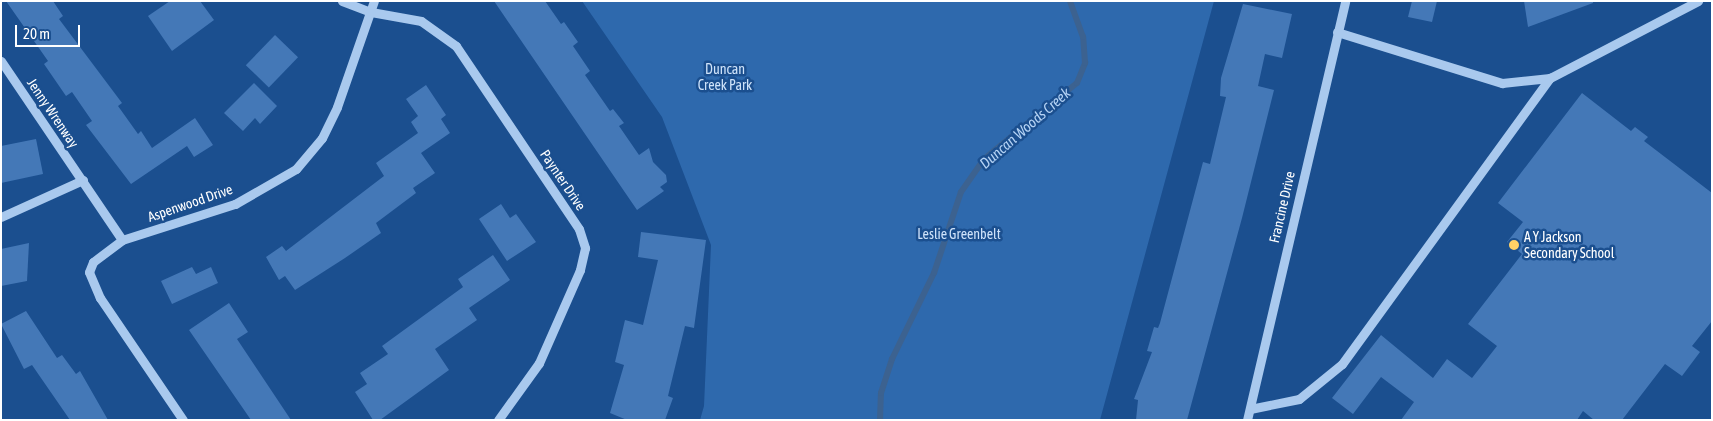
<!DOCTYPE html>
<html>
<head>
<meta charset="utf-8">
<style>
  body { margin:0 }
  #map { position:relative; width:1713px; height:421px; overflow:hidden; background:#1b4f8f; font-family:"Asap Condensed",sans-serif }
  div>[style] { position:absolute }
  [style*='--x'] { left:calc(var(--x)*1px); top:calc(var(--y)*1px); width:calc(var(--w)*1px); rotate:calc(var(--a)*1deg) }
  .green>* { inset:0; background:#2e69ad }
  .stream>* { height:6px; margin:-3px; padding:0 3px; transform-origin:3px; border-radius:3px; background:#3c6290 }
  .building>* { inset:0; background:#4478b7; transform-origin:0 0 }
  .minor>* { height:9px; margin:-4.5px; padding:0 4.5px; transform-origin:4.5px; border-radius:4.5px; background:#a9c9ee }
  .dots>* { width:14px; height:14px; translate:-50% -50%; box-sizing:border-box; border:2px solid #1b4f8f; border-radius:50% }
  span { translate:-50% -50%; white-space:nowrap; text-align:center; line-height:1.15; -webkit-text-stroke:5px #1b4f8f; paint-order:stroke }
  .park-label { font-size:14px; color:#cfe3fa }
  .street-label { font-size:14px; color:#fff }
  .poi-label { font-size:14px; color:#fff }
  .left { translate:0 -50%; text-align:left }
  .water-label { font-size:15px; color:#b5d3f5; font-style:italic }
  .frame { position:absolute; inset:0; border:2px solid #fff; pointer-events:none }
  .scale { position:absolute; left:15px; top:25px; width:65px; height:22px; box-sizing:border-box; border:2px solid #fff; border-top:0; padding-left:6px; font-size:15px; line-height:18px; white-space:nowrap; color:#fff; -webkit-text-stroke:4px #1b4f8f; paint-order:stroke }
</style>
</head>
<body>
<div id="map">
  <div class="green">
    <div style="clip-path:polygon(582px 1px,1214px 1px,1100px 420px,700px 420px,704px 406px,711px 245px,662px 117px)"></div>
  </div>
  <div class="stream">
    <div style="--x:880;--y:420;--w:27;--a:-88"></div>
    <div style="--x:881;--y:393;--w:36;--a:-72"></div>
    <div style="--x:892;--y:359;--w:96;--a:-64"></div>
    <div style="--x:934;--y:273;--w:85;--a:-71.6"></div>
    <div style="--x:961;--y:192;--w:40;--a:-55.1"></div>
    <div style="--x:984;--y:159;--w:120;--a:-39.3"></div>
    <div style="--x:1077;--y:83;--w:22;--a:-68"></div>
    <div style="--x:1085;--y:63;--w:26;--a:-94"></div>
    <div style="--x:1083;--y:37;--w:38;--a:-110"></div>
  </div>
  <div class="building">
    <div style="clip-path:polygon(6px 1px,53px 1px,63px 16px,59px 19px,122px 103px,118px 106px,138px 134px,141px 131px,152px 148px,195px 118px,213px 145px,194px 157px,187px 146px,131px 184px,86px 125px,92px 121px,72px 92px,66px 96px,44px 64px,48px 61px)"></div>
    <div style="clip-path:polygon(170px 1px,200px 1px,214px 20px,172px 51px,148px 16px)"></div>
    <div style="clip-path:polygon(494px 1px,545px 1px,561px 24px,564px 22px,578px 42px,573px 46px,590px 71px,585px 75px,610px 111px,613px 109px,624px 123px,619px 126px,639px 155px,649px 148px,653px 162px,666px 175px,667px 182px,660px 187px,664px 191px,637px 210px)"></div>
    <div style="clip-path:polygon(1412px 1px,1437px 1px,1432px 22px,1408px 17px)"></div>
    <div style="clip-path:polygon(1524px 1px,1593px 1px,1593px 3px,1528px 27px)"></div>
    <div style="clip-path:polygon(1243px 4px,1292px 14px,1282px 58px,1265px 54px,1258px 86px,1274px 90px,1242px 218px,1187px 420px,1136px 420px,1138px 400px,1134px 399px,1152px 352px,1147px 351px,1154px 327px,1158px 328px,1160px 323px,1203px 162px,1210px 164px,1226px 97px,1220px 96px,1221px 78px)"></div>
    <div style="left:275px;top:35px;width:32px;height:42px;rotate:44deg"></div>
    <div style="clip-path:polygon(254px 83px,277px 106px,260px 124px,255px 118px,243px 131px,224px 113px)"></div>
    <div style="clip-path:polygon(426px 85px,446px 115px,441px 119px,450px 133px,421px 153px,435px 173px,413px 188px,416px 193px,376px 223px,381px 233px,345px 258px,295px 290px,285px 276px,279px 280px,266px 257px,282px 246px,286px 251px,384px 176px,376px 163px,418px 133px,411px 122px,418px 116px,406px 99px)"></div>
    <div style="clip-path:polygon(1582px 93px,1631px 131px,1635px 127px,1648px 137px,1644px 141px,1712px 193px,1712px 321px,1692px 346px,1700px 352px,1682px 376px,1665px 364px,1622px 420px,1594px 420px,1583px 411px,1577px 420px,1401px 420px,1414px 402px,1381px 377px,1353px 414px,1332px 398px,1381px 335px,1433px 378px,1447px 359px,1472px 378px,1497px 346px,1468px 324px,1522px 254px,1507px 242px,1523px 222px,1498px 203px)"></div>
    <div style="clip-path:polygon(36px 139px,43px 174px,1px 183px,1px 146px)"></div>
    <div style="clip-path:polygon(501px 204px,510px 218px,516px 214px,536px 242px,507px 261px,479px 219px)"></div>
    <div style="clip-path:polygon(641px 232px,706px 240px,694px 328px,685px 326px,668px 396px,673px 398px,665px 420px,627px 420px,610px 413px,624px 365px,615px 362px,625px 320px,643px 325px,658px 260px,638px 257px)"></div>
    <div style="clip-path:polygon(29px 243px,27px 281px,1px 286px,1px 249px)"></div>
    <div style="clip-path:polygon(493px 255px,510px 280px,469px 308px,477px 320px,435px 349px,449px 370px,380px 420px,373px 420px,355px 392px,367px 384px,360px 373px,388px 354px,382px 346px,463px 287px,458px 279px)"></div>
    <div style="clip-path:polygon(192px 267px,196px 274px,211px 267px,218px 283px,172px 304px,161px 281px)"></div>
    <div style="clip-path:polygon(229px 303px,248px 332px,237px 339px,291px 420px,251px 420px,189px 330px)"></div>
    <div style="clip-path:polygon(26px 311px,57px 358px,62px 355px,76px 374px,80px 371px,108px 420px,70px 420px,32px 365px,24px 369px,1px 324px)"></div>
  </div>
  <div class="minor">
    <div style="--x:342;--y:1;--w:31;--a:21"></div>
    <div style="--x:371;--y:12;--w:51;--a:10.2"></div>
    <div style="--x:421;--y:21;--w:43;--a:35.5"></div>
    <div style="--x:456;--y:46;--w:220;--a:56.1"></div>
    <div style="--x:579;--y:229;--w:20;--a:72"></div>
    <div style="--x:585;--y:248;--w:23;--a:103"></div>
    <div style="--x:580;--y:270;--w:102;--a:113.8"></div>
    <div style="--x:539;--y:363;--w:70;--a:125.7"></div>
    <div style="--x:1337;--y:32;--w:173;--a:17.2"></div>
    <div style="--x:1502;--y:83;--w:48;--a:-5.9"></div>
    <div style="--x:1550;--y:78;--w:167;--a:-27.5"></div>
    <div style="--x:1;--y:61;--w:216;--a:55.9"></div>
    <div style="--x:1;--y:217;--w:90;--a:-24.3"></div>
    <div style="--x:1250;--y:409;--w:50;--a:-11.5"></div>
    <div style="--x:1299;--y:399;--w:55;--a:-39.1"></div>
    <div style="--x:1342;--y:364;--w:354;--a:-54"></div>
    <div style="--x:183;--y:420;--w:148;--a:-124.2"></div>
    <div style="--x:100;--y:298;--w:28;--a:-113"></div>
    <div style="--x:89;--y:272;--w:11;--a:-68"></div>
    <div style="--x:93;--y:262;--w:36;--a:-37"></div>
    <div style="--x:122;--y:240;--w:119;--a:-17.7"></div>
    <div style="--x:235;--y:204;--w:70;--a:-29.8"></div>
    <div style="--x:296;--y:169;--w:40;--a:-50"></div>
    <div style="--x:322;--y:138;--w:34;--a:-64"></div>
    <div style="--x:337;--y:107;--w:112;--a:-70.8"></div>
    <div style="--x:1247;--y:420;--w:430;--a:-76.8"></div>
  </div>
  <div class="dots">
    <div style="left:1514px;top:245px;background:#ffd166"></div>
  </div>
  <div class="park-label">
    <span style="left:725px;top:77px">Duncan<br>Creek Park</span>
    <span style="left:959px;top:234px">Leslie Greenbelt</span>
  </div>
  <div class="street-label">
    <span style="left:53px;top:113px;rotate:56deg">Jenny Wrenway</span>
    <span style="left:563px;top:180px;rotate:56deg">Paynter Drive</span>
    <span style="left:190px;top:203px;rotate:-19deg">Aspenwood Drive</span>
    <span style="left:1282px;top:207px;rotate:-77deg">Francine Drive</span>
  </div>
  <div class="poi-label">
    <span class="left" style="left:1524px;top:245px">A Y Jackson<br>Secondary School</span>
  </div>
  <div class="water-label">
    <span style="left:1025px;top:128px;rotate:-41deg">Duncan Woods Creek</span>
  </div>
  <div class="frame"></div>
  <div class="scale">20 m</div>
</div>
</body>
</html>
